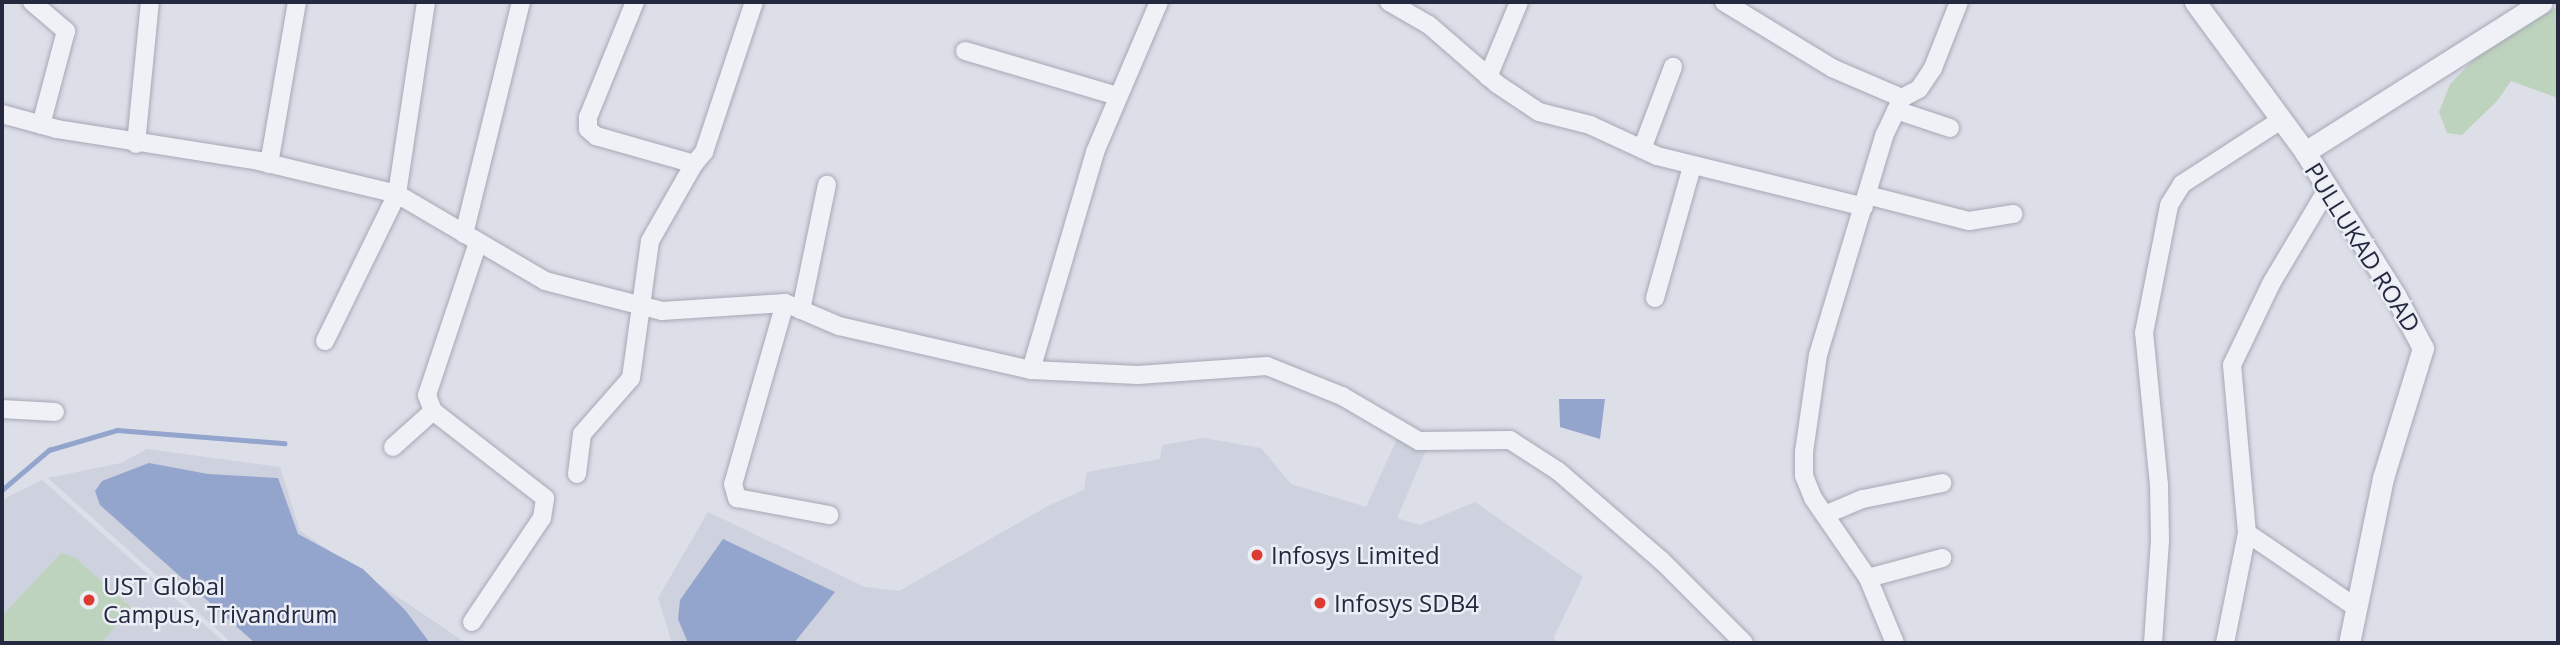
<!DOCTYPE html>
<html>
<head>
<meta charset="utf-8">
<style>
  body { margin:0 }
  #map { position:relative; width:2560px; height:645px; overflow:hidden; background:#dcdfe8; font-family:"Open Sans",sans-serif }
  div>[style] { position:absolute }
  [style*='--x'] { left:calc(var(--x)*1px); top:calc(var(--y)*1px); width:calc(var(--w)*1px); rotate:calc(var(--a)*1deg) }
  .built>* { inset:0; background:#ced1de }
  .green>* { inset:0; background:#bed3bd }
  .water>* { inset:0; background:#93a4cd }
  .stream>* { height:4.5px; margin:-2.25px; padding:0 2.25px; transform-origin:2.25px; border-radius:2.25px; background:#93a4cd }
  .roads { filter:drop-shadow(0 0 2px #a5a8b6) drop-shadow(0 0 2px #a5a8b6) }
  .minor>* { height:18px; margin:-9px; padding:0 9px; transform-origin:9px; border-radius:9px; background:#f0f1f6 }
  .tertiary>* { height:21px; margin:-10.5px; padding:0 10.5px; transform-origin:10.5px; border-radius:10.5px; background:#f0f1f6 }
  .dots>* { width:19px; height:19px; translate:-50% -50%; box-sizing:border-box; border:4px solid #eceef6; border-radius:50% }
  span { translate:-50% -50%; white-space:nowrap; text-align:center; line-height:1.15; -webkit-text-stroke:5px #eceef6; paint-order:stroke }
  .street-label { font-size:24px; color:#242940 }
  .poi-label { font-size:24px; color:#242940 }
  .left { translate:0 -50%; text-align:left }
  .frame { position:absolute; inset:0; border:4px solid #242940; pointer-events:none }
</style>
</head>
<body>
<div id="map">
  <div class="built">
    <div style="clip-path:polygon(1203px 438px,1261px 448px,1291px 484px,1366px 507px,1397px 439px,1426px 450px,1397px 518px,1420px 525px,1475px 502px,1583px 577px,1554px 637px,1556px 643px,672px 643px,658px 598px,708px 512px,865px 587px,899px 591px,1050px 505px,1084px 490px,1087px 472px,1160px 459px,1162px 445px)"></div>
    <div style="clip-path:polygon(147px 449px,280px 467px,300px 531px,466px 643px,232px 643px,48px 478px,121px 463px)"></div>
    <div style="clip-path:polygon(42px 480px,225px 643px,2px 643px,2px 500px)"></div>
  </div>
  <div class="green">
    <div style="clip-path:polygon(2558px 6px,2558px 98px,2511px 81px,2497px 101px,2462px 135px,2447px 133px,2439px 112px,2450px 84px,2484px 49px)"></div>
    <div style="clip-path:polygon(61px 553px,74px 557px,132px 608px,101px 643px,2px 643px,2px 616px)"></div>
  </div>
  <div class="water">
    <div style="clip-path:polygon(1559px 399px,1605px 399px,1600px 439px,1560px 427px)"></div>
    <div style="clip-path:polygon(149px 463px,208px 474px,278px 478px,298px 534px,363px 569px,405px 610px,430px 643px,255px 643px,100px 505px,95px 491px,102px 481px)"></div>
    <div style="clip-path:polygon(723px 539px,835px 592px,794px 643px,688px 643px,678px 619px,680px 600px)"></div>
  </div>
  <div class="stream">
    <div style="--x:2;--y:490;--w:62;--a:-40.4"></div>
    <div style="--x:49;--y:450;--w:71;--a:-16.4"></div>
    <div style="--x:117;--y:430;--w:168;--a:4.5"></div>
  </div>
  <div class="roads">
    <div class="minor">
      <div style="--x:32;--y:2;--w:45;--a:40.5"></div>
      <div style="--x:66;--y:31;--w:97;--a:104.9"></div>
      <div style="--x:635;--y:2;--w:124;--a:112.2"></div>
      <div style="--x:588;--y:117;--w:12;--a:90"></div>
      <div style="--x:588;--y:129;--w:11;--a:41"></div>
      <div style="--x:596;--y:136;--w:102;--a:15.9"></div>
      <div style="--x:694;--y:164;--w:16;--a:-50"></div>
      <div style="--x:704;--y:152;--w:158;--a:-71.6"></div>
      <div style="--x:1389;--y:2;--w:46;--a:29.9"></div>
      <div style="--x:1429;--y:25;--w:90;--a:40.9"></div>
      <div style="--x:1497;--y:84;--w:50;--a:33.7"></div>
      <div style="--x:1539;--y:112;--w:53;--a:14.3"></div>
      <div style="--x:1590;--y:125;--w:74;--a:24.8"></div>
      <div style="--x:1657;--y:156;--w:213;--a:13.8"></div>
      <div style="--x:1724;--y:2;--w:127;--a:31.4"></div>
      <div style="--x:1832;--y:68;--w:76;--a:23.2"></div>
      <div style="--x:965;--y:51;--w:159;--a:16.5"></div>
      <div style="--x:1488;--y:77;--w:81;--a:-67.5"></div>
      <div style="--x:1896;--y:110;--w:57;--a:18.4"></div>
      <div style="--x:2;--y:114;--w:57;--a:15.3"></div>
      <div style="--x:57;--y:129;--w:205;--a:9"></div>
      <div style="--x:259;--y:161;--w:142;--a:13.4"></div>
      <div style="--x:397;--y:194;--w:172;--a:30.4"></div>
      <div style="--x:545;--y:281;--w:121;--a:14.4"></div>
      <div style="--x:662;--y:311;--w:123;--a:-3.7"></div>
      <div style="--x:785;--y:303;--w:59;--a:23.1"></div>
      <div style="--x:839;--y:326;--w:197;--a:12.9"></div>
      <div style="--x:1031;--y:370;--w:107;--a:2.7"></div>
      <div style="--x:1138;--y:375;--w:129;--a:-4"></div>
      <div style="--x:1267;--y:366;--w:81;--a:21.8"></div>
      <div style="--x:1342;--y:396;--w:89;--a:30.3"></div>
      <div style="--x:1419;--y:441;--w:91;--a:-0.6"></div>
      <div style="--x:1510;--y:440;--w:57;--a:32.9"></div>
      <div style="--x:1558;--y:471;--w:138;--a:40.9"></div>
      <div style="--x:1662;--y:561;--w:116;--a:45"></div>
      <div style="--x:136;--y:144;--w:143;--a:-84.4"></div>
      <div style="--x:1642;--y:149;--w:88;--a:-69.3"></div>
      <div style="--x:269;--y:164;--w:164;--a:-80.2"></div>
      <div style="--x:1867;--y:195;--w:105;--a:14.3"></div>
      <div style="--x:1969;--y:221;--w:45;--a:-9"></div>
      <div style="--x:464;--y:234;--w:239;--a:-76.2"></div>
      <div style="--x:1655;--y:298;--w:137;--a:-74.3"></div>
      <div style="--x:785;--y:303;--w:188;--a:106"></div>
      <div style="--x:733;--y:484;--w:15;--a:74"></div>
      <div style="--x:737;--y:498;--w:94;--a:10.5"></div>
      <div style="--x:801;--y:310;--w:128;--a:-78.3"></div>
      <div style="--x:325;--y:341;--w:164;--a:-63.9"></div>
      <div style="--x:397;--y:194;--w:194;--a:-81.4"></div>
      <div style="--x:1031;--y:370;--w:227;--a:-73.6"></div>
      <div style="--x:1095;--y:152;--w:163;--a:-66.9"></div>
      <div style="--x:2;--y:409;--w:53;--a:3.2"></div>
      <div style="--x:393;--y:447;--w:54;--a:-42"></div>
      <div style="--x:577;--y:474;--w:40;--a:-82.9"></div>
      <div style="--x:582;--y:434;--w:74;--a:-48.8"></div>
      <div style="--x:631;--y:378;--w:138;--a:-82.1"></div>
      <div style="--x:650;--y:241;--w:89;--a:-60.3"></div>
      <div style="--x:1827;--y:514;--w:39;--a:-23"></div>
      <div style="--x:1863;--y:499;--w:81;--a:-11.4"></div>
      <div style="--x:2247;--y:533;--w:133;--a:34.3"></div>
      <div style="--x:1868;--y:578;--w:77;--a:-15.1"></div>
      <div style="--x:472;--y:622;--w:125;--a:-56.1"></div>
      <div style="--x:542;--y:518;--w:20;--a:-81"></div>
      <div style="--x:545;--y:498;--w:142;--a:-142.2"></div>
      <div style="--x:433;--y:411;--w:17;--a:-111"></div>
      <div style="--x:427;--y:395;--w:160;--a:-71.5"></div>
      <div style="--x:1895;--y:643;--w:70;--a:-112.6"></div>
      <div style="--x:1868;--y:578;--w:97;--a:-124.5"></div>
      <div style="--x:1813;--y:498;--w:24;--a:-112"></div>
      <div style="--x:1804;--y:476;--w:24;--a:-90"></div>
      <div style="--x:1804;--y:452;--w:98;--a:-81.8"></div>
      <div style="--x:1818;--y:355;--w:229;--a:-73.2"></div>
      <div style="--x:1884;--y:136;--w:42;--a:-64.7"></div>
      <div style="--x:1902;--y:98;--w:19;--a:-28"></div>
      <div style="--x:1919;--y:89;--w:25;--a:-56"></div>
      <div style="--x:1933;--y:68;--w:71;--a:-68.5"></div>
      <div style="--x:2153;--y:643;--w:102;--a:-86.1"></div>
      <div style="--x:2160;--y:541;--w:56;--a:-91"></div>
      <div style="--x:2159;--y:485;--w:153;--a:-95.6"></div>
      <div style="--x:2144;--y:333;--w:130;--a:-78.9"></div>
      <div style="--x:2169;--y:205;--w:25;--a:-58"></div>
      <div style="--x:2182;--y:184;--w:118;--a:-32.9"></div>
      <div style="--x:2225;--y:643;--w:112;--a:-78.7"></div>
      <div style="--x:2247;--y:533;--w:169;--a:-95.1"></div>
      <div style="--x:2232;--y:365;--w:92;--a:-64.3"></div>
      <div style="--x:2272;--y:282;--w:109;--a:-59.2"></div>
    </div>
    <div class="tertiary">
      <div style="--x:2195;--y:2;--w:186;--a:53.7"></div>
      <div style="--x:2305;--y:152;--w:169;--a:57.8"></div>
      <div style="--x:2395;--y:295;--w:60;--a:62.2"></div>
      <div style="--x:2423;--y:348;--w:136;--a:107.1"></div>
      <div style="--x:2383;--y:478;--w:168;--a:101.6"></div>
      <div style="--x:2305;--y:152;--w:280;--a:-32.3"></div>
    </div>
  </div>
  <div class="dots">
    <div style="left:1257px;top:555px;background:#dd3a32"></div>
    <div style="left:89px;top:600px;background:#dd3a32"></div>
    <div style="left:1320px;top:603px;background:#dd3a32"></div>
  </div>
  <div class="street-label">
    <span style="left:2363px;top:247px;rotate:58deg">PULLUKAD ROAD</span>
  </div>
  <div class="poi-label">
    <span class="left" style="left:1271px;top:555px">Infosys Limited</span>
    <span class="left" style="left:103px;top:600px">UST Global<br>Campus, Trivandrum</span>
    <span class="left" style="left:1334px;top:603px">Infosys SDB4</span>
  </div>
  <div class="frame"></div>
</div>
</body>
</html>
